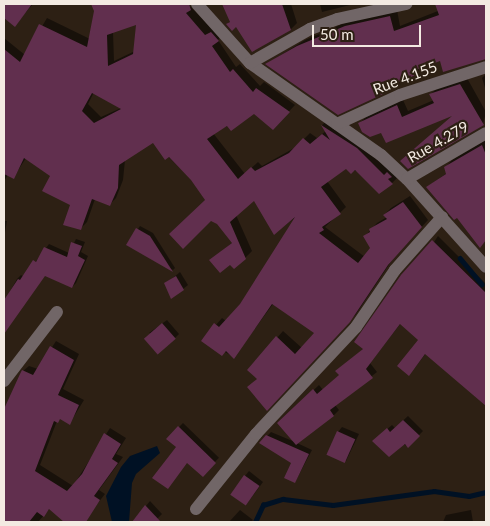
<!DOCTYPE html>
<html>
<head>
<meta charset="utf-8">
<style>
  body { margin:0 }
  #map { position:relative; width:490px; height:526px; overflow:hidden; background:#2d2014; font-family:Lato,sans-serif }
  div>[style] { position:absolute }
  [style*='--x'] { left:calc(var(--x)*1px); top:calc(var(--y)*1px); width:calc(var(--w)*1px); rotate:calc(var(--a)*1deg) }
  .water>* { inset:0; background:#001124 }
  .shadow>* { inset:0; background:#0007; transform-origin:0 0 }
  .stream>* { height:4.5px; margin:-2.25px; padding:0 2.25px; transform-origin:2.25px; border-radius:2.25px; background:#001124 }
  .building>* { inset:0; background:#612f4e; transform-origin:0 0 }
  .minor>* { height:12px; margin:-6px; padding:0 6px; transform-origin:6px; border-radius:6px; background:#716667 }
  span { translate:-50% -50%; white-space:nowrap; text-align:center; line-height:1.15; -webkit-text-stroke:4.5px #2d2014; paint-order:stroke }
  .street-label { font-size:15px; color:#f3eae2 }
  .frame { position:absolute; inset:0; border:5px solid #f3eae2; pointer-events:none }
  .scale { position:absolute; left:312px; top:25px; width:109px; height:22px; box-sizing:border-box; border:2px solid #f3eae2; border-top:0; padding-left:6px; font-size:15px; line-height:18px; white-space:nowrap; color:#f3eae2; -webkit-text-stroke:4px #2d2014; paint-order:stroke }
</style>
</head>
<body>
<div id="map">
  <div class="water">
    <div style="clip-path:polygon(157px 446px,160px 453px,136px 474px,132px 483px,129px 522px,112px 522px,106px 496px,121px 467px,130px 456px)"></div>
  </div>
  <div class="shadow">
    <div style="clip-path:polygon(4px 4px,33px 4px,15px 25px,6px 18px,4px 21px)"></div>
    <div style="clip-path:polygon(evenodd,92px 4px,188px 4px,212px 29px,224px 33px,218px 40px,236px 67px,240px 64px,260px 86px,264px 82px,295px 105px,279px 122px,254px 113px,213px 133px,245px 174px,258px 162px,262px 166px,296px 147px,310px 133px,317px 138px,326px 131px,322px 125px,328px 120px,398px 177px,392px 183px,347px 168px,327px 181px,346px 207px,325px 227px,365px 257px,372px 249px,365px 236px,377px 223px,387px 217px,384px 215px,391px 208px,410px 196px,428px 220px,394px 257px,356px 314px,273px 403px,258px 378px,249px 370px,283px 331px,302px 348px,316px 332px,273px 304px,234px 357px,203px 340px,222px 318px,226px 321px,241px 304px,301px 213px,275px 233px,254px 199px,236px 215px,252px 251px,245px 258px,230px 263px,211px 260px,233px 242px,192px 180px,153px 142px,125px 160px,123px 180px,116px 198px,110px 204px,95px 199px,87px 222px,80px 229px,72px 205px,51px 175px,26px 158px,13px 178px,8px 175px,4px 181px,4px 100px,10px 105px,18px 90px,4px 77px,4px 38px,25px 55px,47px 18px,90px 39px,95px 11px,92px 4px,137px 23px,135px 51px,114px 61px,113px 32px,137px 23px,92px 4px,94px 92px,121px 108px,101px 117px,88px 104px,94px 92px)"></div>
    <div style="clip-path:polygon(224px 4px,291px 4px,297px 23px,291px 29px,227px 24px,231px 21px)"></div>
    <div style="clip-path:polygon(320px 4px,354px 4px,322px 12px)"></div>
    <div style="clip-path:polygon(448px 4px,486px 4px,486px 59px,440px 59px,396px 87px,267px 64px,305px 40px,352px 20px,397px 10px,400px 26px,448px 7px)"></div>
    <div style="clip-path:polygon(486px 74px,486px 91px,482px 78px)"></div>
    <div style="clip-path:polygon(467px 78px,486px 112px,483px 124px,455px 114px,382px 131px,360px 123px,366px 117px,403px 100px,408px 111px,434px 100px,431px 94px,437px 88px)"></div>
    <div style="clip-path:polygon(486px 140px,486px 240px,480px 246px,458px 216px,427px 187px,447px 173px,446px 167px,452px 160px)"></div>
    <div style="clip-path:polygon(4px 221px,7px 221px,4px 238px)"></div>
    <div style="clip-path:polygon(140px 226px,153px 233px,175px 268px,173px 270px,127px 245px)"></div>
    <div style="clip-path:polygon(438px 236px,486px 284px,486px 397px,482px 401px,426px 353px,414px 369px,420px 340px,401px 323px,370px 363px,377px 372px,335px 405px,339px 410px,334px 415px,297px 443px,312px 450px,295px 482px,292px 462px,261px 443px,271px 432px,295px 442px,279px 423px,319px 385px,323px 390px,340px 375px,364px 348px)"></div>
    <div style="clip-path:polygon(76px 239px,85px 242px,81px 252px,88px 256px,76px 283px,72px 287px,45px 275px,4px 331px,4px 302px,17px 279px,21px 275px,24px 277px,49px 244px,69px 253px)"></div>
    <div style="clip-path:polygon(180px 272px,188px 285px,183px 289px,166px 284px)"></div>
    <div style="clip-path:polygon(167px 320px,179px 334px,175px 338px,149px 333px)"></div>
    <div style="clip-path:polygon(56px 341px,79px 354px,63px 389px,84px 400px,70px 423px,61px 418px,57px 421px,40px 465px,73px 486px,110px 428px,126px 438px,116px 454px,123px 457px,99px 490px,105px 494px,94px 508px,84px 511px,78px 522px,67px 522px,76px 503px,50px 508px,38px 522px,4px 522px,4px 411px,23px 371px,29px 366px,38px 369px)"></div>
    <div style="clip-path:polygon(408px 416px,423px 431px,408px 446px,378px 437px,392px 425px,395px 428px)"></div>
    <div style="left:183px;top:423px;width:50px;height:21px;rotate:44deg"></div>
    <div style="clip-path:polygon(342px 427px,359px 434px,346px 461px,338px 432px)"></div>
    <div style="clip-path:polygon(249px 471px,263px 482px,246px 505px,245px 476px)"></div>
    <div style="clip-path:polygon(150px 501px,162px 514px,154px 522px,133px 522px)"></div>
    <div style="clip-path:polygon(240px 510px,253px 520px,251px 522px,229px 522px)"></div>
    <div style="clip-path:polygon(471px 510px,473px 522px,443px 522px,446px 515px)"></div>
  </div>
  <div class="stream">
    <div style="--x:460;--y:258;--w:34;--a:50"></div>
    <div style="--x:255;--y:522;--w:19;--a:-65"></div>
    <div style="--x:263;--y:505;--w:21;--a:-17"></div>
    <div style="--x:283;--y:499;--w:50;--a:6.8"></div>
    <div style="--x:333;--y:505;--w:102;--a:-7.9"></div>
    <div style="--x:434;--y:491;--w:35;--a:8"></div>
    <div style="--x:469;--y:496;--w:17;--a:-13"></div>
  </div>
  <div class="building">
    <div style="clip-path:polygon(4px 4px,32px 4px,15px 27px,4px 18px)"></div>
    <div style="clip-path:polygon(evenodd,91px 4px,189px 4px,191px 10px,186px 13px,205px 35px,211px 32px,219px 41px,212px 46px,230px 72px,233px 69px,253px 92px,256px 88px,290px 112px,273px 130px,254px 114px,231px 131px,227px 126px,207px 139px,238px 179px,251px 167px,255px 171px,289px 153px,303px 138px,310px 144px,322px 134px,330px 140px,321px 125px,357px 148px,384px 175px,387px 172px,392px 177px,388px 179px,393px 184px,379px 194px,355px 170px,351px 174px,346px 169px,321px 187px,341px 214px,322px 227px,324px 230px,319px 233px,358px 263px,370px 248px,363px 236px,370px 232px,369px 229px,387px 219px,383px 215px,403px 202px,422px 227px,388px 265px,350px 322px,267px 411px,247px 387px,257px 379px,247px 370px,276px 336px,295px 354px,314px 333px,272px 304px,234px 359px,226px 351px,222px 356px,201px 341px,214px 323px,219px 327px,240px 304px,295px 217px,274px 235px,254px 201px,230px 222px,246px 259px,234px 269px,230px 265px,220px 273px,209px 260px,232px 243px,217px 224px,211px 221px,183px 249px,169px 234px,205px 200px,191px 180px,169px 157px,165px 160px,153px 143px,119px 165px,118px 188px,110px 206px,92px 199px,81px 230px,63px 225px,70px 205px,42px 191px,50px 176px,24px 158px,14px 179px,4px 174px,4px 49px,20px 62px,39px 24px,87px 47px,94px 11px,91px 4px,136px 25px,133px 54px,108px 66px,107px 35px,136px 25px,91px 4px,92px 93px,121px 109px,94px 123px,82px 111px,92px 93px)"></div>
    <div style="clip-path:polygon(222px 4px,282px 4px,291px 30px,252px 52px,236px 27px,232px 31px,226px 24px,230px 22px)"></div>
    <div style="clip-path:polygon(435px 4px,486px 4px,486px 59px,443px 72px,440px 61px,416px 70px,418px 74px,395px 84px,396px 88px,338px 115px,265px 64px,297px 46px,345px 26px,390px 16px,394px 31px,439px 15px)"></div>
    <div style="clip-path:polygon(460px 84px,484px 125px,408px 169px,400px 161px,452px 116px,386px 143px,381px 133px,370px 137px,362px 132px,358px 123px,397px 105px,402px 117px,434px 103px,429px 94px)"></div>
    <div style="clip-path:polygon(482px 145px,486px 155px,486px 240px,480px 248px,457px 218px,454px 220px,426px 187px,446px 174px,444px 167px)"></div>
    <div style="clip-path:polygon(136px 228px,150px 236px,173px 272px,126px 245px)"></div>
    <div style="clip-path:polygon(432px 240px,486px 293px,486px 406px,425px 354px,409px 376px,397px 366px,418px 340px,400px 324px,366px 369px,373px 378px,330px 410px,334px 416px,296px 445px,277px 423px,313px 389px,317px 394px,339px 375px,335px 371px,363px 349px,354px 342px,401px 275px)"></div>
    <div style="clip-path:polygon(71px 242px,82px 246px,78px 256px,85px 260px,72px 288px,45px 276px,4px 334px,4px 300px,18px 279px,20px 280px,33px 260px,36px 262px,44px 247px,67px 257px)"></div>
    <div style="clip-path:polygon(176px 276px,184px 290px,171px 299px,164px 283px)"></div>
    <div style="left:162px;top:323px;width:21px;height:24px;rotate:49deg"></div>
    <div style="clip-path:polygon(50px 346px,74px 360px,58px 395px,79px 405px,70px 425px,60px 419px,58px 423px,54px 421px,35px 471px,67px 491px,82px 474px,104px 433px,121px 444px,112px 459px,118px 463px,94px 496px,100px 500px,86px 522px,64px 522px,49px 509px,44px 517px,37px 512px,29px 522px,4px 522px,4px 409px,20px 374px,22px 370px,33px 375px)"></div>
    <div style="clip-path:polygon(403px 420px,420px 436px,408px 448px,405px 444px,389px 457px,372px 441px,387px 428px,390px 432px)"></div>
    <div style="clip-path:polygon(178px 426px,216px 463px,203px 477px,187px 463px,168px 489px,152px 478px,176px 447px,166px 439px)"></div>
    <div style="left:337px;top:431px;width:20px;height:26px;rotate:24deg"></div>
    <div style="clip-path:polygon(266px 435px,309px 454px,295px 483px,284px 478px,291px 463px,259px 443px)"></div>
    <div style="left:244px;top:475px;width:19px;height:24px;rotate:35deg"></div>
    <div style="clip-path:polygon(145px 505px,161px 522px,132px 522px)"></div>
  </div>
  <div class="minor">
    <div style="--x:197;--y:4;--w:79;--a:48.1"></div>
    <div style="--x:250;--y:63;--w:160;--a:35.1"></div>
    <div style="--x:381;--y:155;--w:35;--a:43"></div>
    <div style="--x:407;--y:179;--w:118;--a:48.1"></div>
    <div style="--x:250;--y:63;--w:69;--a:-29.5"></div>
    <div style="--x:310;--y:29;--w:29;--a:-20"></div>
    <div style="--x:337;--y:19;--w:71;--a:-12.3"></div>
    <div style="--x:337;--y:124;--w:69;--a:-24.7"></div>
    <div style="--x:400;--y:95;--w:90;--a:-18"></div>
    <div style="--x:407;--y:179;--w:91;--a:-30.2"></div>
    <div style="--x:4;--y:381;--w:87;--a:-52.5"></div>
    <div style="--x:196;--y:509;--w:96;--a:-51.3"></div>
    <div style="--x:256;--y:434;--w:146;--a:-46.9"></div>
    <div style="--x:356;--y:327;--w:69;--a:-55.6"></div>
    <div style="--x:395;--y:270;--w:71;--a:-48.4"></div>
  </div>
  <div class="street-label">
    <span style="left:405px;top:78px;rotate:-21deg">Rue 4.155</span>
    <span style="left:438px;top:142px;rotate:-30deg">Rue 4.279</span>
  </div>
  <div class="frame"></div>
  <div class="scale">50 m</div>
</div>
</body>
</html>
